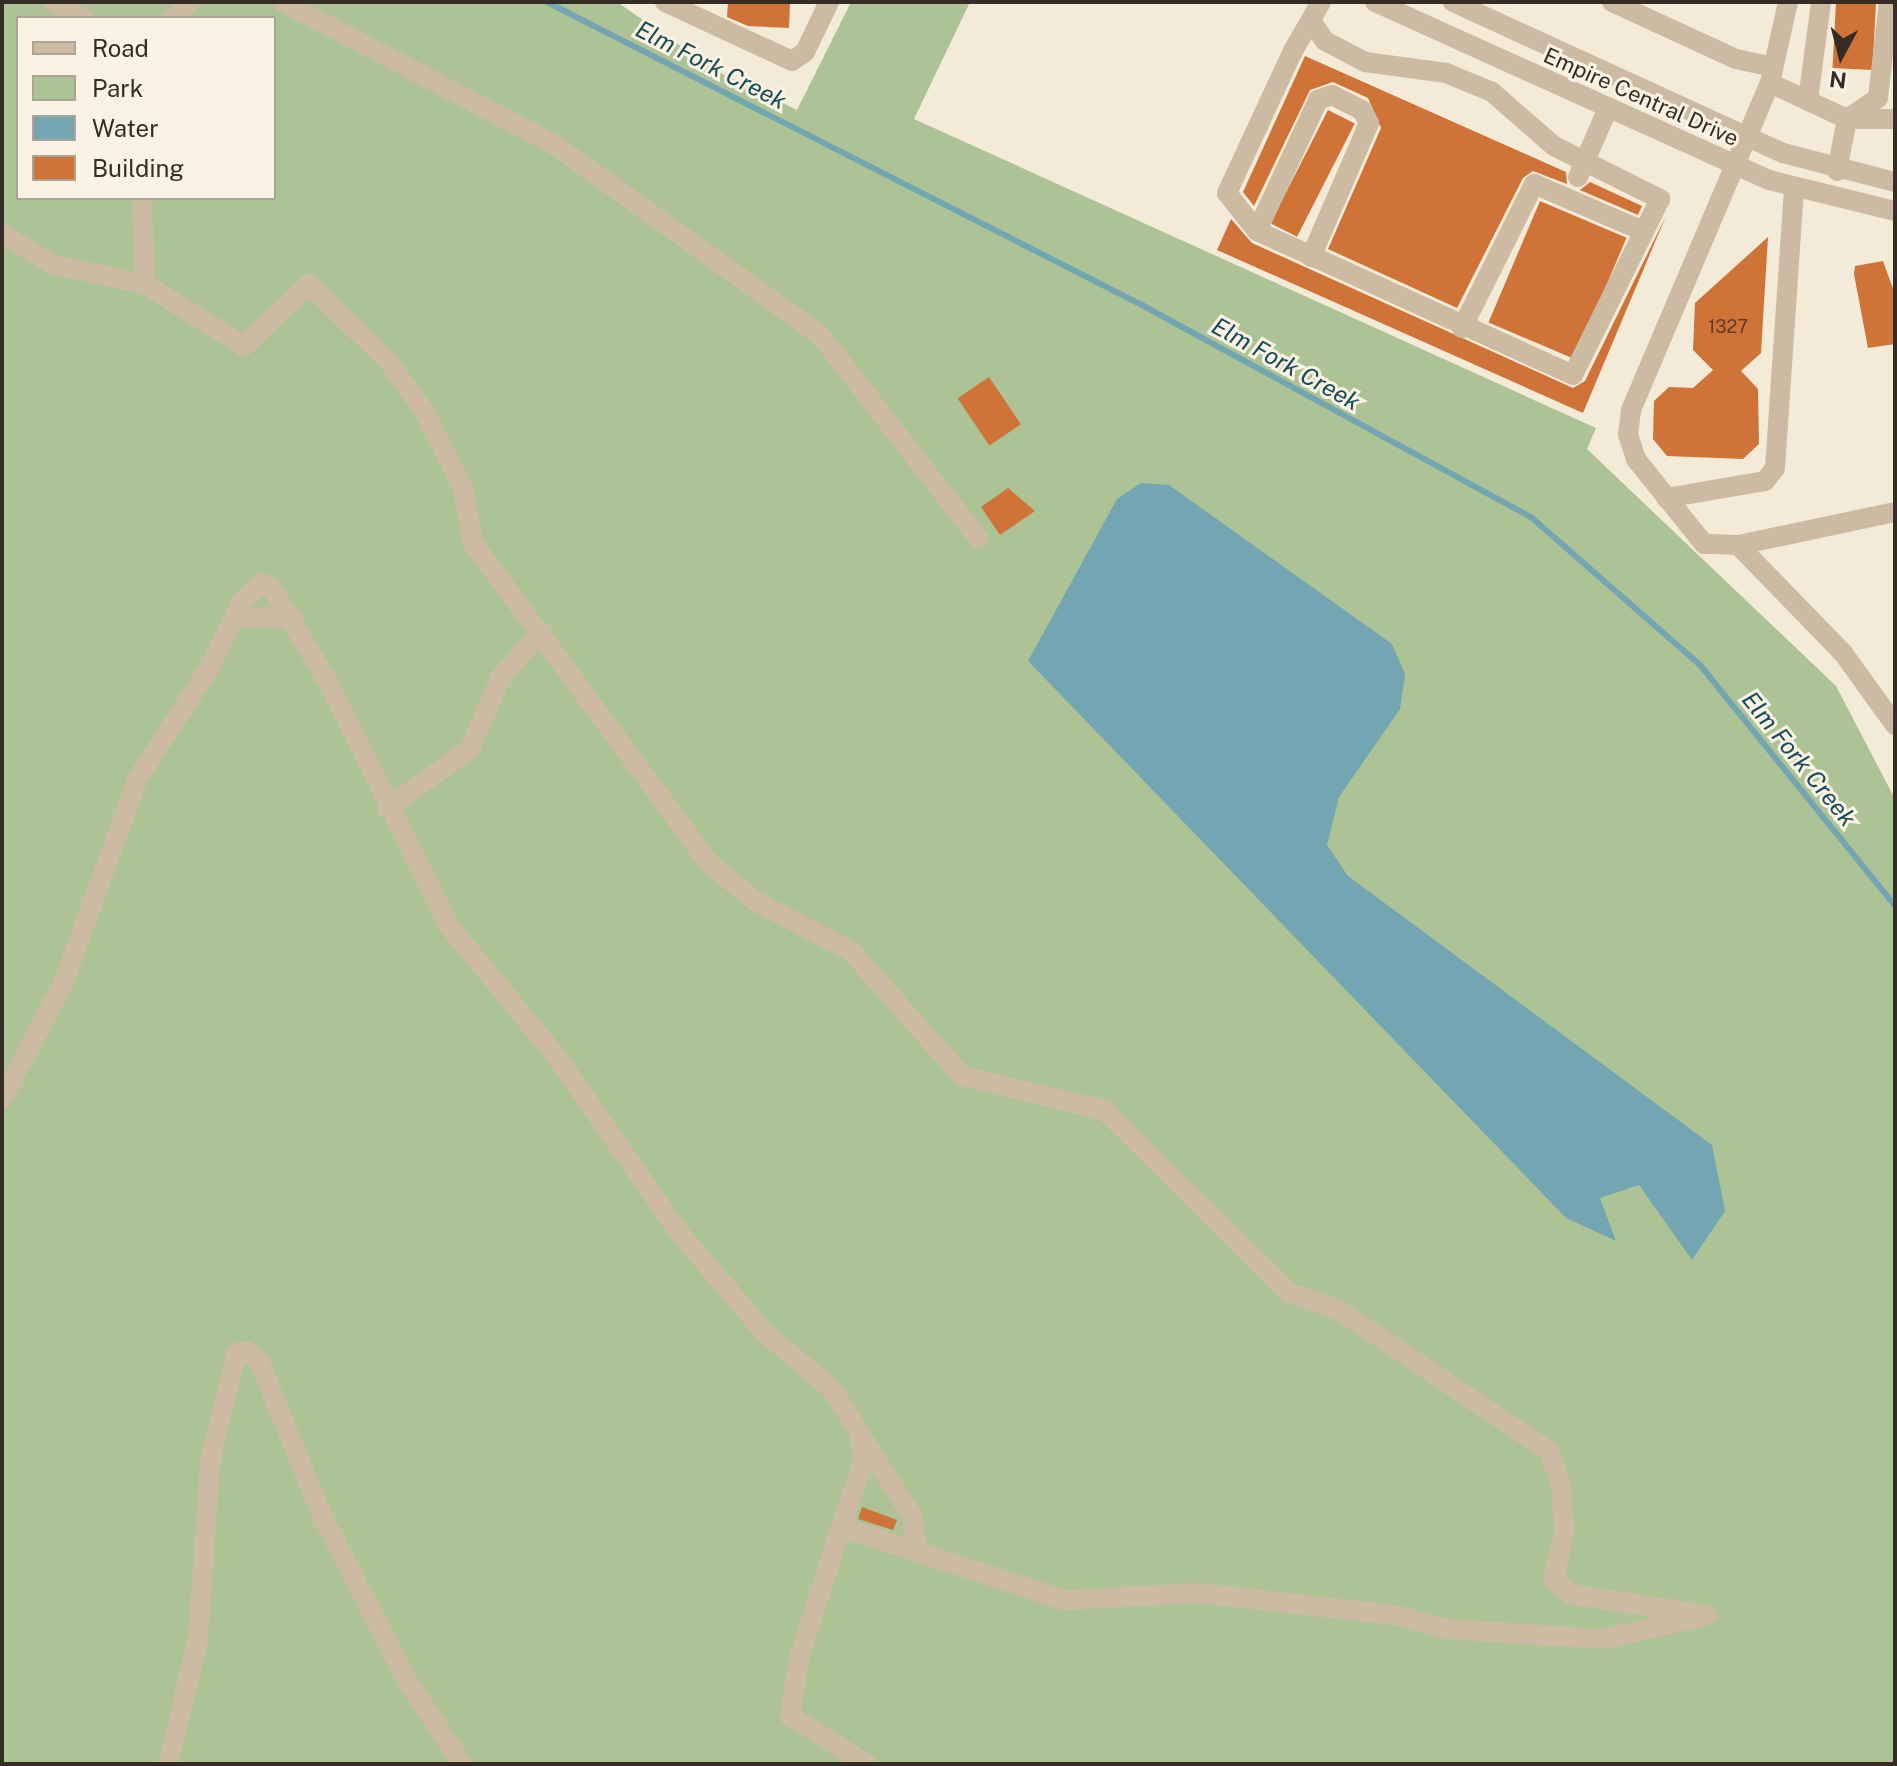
<!DOCTYPE html>
<html>
<head>
<meta charset="utf-8">
<style>
  body { margin:0 }
  #map { position:relative; width:1897px; height:1766px; overflow:hidden; background:#f3ead7; font-family:"Public Sans",sans-serif }
  div>[style] { position:absolute }
  [style*='--x'] { left:calc(var(--x)*1px); top:calc(var(--y)*1px); width:calc(var(--w)*1px); rotate:calc(var(--a)*1deg) }
  .green>* { inset:0; background:#adc396 }
  .water>* { inset:0; background:#73a6b2 }
  .stream>* { height:6px; margin:-3px; padding:0 3px; transform-origin:3px; border-radius:3px; background:#73a6b2 }
  .building>* { inset:0; background:#d07338; transform-origin:0 0 }
  .minor>* { height:20px; margin:-10px; padding:0 10px; transform-origin:10px; border-radius:10px; background:#ccbba2 }
  span { translate:-50% -50%; white-space:nowrap; text-align:center; line-height:1.15; -webkit-text-stroke:6px #faf3e3; paint-order:stroke }
  .number-label { font-size:18px; color:#5c3e2a }
  .number-label span { -webkit-text-stroke-width:0 }
  .street-label { font-size:22px; color:#352d25 }
  .water-label { font-size:24px; color:#184c5a; font-style:italic }
  .frame { position:absolute; inset:0; border:4px solid #352d25; pointer-events:none }
  .legend { position:absolute; left:16px; top:16px; width:260px; height:184px; box-sizing:border-box; background:#faf3e3; border:2px solid #aba497; margin:0; padding:10px 14px; list-style:none; font-size:24px; color:#352d25 }
  .legend li { display:flex; align-items:center; gap:16px; height:40px }
  .legend b { width:40px; border:2px solid #aba497 }
  .north { position:absolute; left:1801px; top:16px; width:80px; height:80px; -webkit-text-stroke:6px #faf3e3; paint-order:stroke; rotate:187deg; font-size:22px; font-weight:700; line-height:32px; text-align:center; color:#352d25 }
  .north::after { content:''; display:block; margin:auto; width:28px; height:36px; background:#352d25; clip-path:polygon(50% 0,100% 100%,50% 72%,0 100%) }
</style>
</head>
<body>
<div id="map">
  <div class="green">
    <div style="clip-path:polygon(evenodd,2px 2px,617px 2px,715px 70px,797px 110px,851px 2px,970px 2px,914px 119px,1596px 428px,1587px 449px,1836px 686px,1895px 799px,1895px 1764px,2px 1764px,2px 2px,18px 18px,274px 18px,274px 198px,18px 198px,18px 18px)"></div>
  </div>
  <div class="water">
    <div style="clip-path:polygon(1141px 483px,1169px 485px,1392px 644px,1405px 674px,1400px 709px,1339px 797px,1327px 845px,1348px 876px,1712px 1145px,1725px 1211px,1692px 1260px,1639px 1185px,1600px 1198px,1616px 1241px,1566px 1218px,1028px 661px,1117px 499px)"></div>
  </div>
  <div class="stream">
    <div style="--x:547;--y:2;--w:665;--a:26.99"></div>
    <div style="--x:1140;--y:304;--w:445;--a:28.6"></div>
    <div style="--x:1531;--y:517;--w:225;--a:41.2"></div>
    <div style="--x:1700;--y:665;--w:310;--a:51"></div>
  </div>
  <div class="building">
    <div style="clip-path:polygon(728px 2px,790px 2px,789px 28px,748px 26px,727px 17px)"></div>
    <div style="left:1836px;top:2px;width:40px;height:66px;rotate:3deg"></div>
    <div style="clip-path:polygon(1305px 56px,1566px 172px,1567px 184px,1533px 171px,1523px 178px,1457px 308px,1328px 249px,1381px 128px,1368px 98px,1333px 82px,1310px 90px,1254px 206px,1243px 192px)"></div>
    <div style="left:1328px;top:110px;width:30px;height:127px;rotate:27deg"></div>
    <div style="clip-path:polygon(1590px 182px,1642px 206px,1638px 215px,1580px 190px)"></div>
    <div style="left:1540px;top:201px;width:94px;height:132px;rotate:23deg"></div>
    <div style="clip-path:polygon(1666px 216px,1583px 413px,1217px 250px,1231px 219px,1252px 243px,1573px 388px,1585px 381px)"></div>
    <div style="clip-path:polygon(1768px 237px,1761px 353px,1741px 371px,1758px 389px,1759px 444px,1743px 459px,1667px 456px,1653px 439px,1654px 401px,1669px 387px,1693px 388px,1713px 370px,1693px 350px,1695px 303px)"></div>
    <div style="clip-path:polygon(1883px 261px,1895px 294px,1895px 344px,1868px 348px,1854px 274px,1855px 266px)"></div>
    <div style="left:989px;top:377px;width:57px;height:38px;rotate:56deg"></div>
    <div style="clip-path:polygon(1008px 488px,1035px 511px,1000px 535px,981px 507px)"></div>
    <div style="clip-path:polygon(862px 1507px,897px 1520px,893px 1530px,858px 1519px)"></div>
  </div>
  <div class="minor">
    <div style="--x:53;--y:2;--w:34;--a:28"></div>
    <div style="--x:283;--y:2;--w:304;--a:27.7"></div>
    <div style="--x:552;--y:143;--w:330;--a:35.6"></div>
    <div style="--x:820;--y:335;--w:257;--a:52.1"></div>
    <div style="--x:665;--y:2;--w:140;--a:24.9"></div>
    <div style="--x:792;--y:61;--w:16;--a:-35"></div>
    <div style="--x:805;--y:52;--w:55;--a:-64.4"></div>
    <div style="--x:1375;--y:2;--w:432;--a:24.3"></div>
    <div style="--x:1769;--y:180;--w:130;--a:13.8"></div>
    <div style="--x:1453;--y:2;--w:363;--a:24.6"></div>
    <div style="--x:1783;--y:153;--w:116;--a:14.5"></div>
    <div style="--x:1612;--y:2;--w:136;--a:24.7"></div>
    <div style="--x:1736;--y:59;--w:38;--a:12"></div>
    <div style="--x:173;--y:18;--w:23;--a:-43"></div>
    <div style="--x:1311;--y:21;--w:24;--a:55"></div>
    <div style="--x:1325;--y:41;--w:45;--a:27.7"></div>
    <div style="--x:1365;--y:62;--w:82;--a:7.7"></div>
    <div style="--x:1446;--y:73;--w:50;--a:22.4"></div>
    <div style="--x:1492;--y:92;--w:82;--a:41.1"></div>
    <div style="--x:1554;--y:146;--w:119;--a:26.6"></div>
    <div style="--x:1660;--y:199;--w:196;--a:116.3"></div>
    <div style="--x:1573;--y:375;--w:347;--a:-155.5"></div>
    <div style="--x:1257;--y:231;--w:48;--a:-128.3"></div>
    <div style="--x:1227;--y:193;--w:157;--a:-65.1"></div>
    <div style="--x:1293;--y:51;--w:56;--a:-60.3"></div>
    <div style="--x:1770;--y:83;--w:85;--a:25.1"></div>
    <div style="--x:1847;--y:119;--w:48;--a:0"></div>
    <div style="--x:1808;--y:100;--w:99;--a:-82.4"></div>
    <div style="--x:1837;--y:171;--w:53;--a:-79.1"></div>
    <div style="--x:1847;--y:119;--w:37;--a:-34"></div>
    <div style="--x:1878;--y:98;--w:97;--a:-83.5"></div>
    <div style="--x:1578;--y:177;--w:75;--a:-66.5"></div>
    <div style="--x:142;--y:198;--w:86;--a:88"></div>
    <div style="--x:1257;--y:231;--w:145;--a:-65"></div>
    <div style="--x:1318;--y:100;--w:15;--a:-20"></div>
    <div style="--x:1332;--y:95;--w:34;--a:27"></div>
    <div style="--x:1362;--y:110;--w:15;--a:62"></div>
    <div style="--x:1369;--y:123;--w:146;--a:113.4"></div>
    <div style="--x:2;--y:234;--w:61;--a:30.8"></div>
    <div style="--x:54;--y:265;--w:93;--a:11.8"></div>
    <div style="--x:145;--y:284;--w:117;--a:32.1"></div>
    <div style="--x:244;--y:346;--w:90;--a:-43.6"></div>
    <div style="--x:309;--y:284;--w:110;--a:44.3"></div>
    <div style="--x:388;--y:361;--w:62;--a:54.2"></div>
    <div style="--x:424;--y:411;--w:86;--a:63.1"></div>
    <div style="--x:463;--y:488;--w:56;--a:79.7"></div>
    <div style="--x:473;--y:543;--w:396;--a:53.6"></div>
    <div style="--x:708;--y:862;--w:61;--a:39.7"></div>
    <div style="--x:755;--y:901;--w:108;--a:27.5"></div>
    <div style="--x:851;--y:951;--w:167;--a:48.4"></div>
    <div style="--x:962;--y:1076;--w:146;--a:13.5"></div>
    <div style="--x:1104;--y:1110;--w:260;--a:44.7"></div>
    <div style="--x:1289;--y:1293;--w:51;--a:18.4"></div>
    <div style="--x:1337;--y:1309;--w:255;--a:33.8"></div>
    <div style="--x:1549;--y:1451;--w:35;--a:70"></div>
    <div style="--x:1561;--y:1484;--w:50;--a:86.6"></div>
    <div style="--x:1564;--y:1534;--w:47;--a:103.4"></div>
    <div style="--x:1553;--y:1580;--w:22;--a:39"></div>
    <div style="--x:1570;--y:1594;--w:139;--a:8.7"></div>
    <div style="--x:1462;--y:328;--w:161;--a:-63.4"></div>
    <div style="--x:1534;--y:184;--w:119;--a:23.3"></div>
    <div style="--x:1666;--y:498;--w:100;--a:-9.7"></div>
    <div style="--x:1765;--y:481;--w:16;--a:-52"></div>
    <div style="--x:1775;--y:468;--w:279;--a:-86.1"></div>
    <div style="--x:1895;--y:512;--w:160;--a:168.1"></div>
    <div style="--x:1738;--y:545;--w:151;--a:45.8"></div>
    <div style="--x:1843;--y:653;--w:89;--a:54.2"></div>
    <div style="--x:1738;--y:545;--w:34;--a:-178"></div>
    <div style="--x:1704;--y:544;--w:109;--a:-128.7"></div>
    <div style="--x:1636;--y:459;--w:25;--a:-108"></div>
    <div style="--x:1628;--y:435;--w:25;--a:-83"></div>
    <div style="--x:1631;--y:410;--w:355;--a:-67"></div>
    <div style="--x:1770;--y:83;--w:83;--a:-77.5"></div>
    <div style="--x:235;--y:617;--w:58;--a:1"></div>
    <div style="--x:387;--y:808;--w:102;--a:-35.4"></div>
    <div style="--x:470;--y:749;--w:78;--a:-66.7"></div>
    <div style="--x:501;--y:677;--w:60;--a:-49.1"></div>
    <div style="--x:2;--y:1099;--w:130;--a:-62.1"></div>
    <div style="--x:63;--y:984;--w:219;--a:-70"></div>
    <div style="--x:138;--y:778;--w:132;--a:-57"></div>
    <div style="--x:210;--y:667;--w:73;--a:-64.1"></div>
    <div style="--x:242;--y:601;--w:27;--a:-42"></div>
    <div style="--x:262;--y:583;--w:11;--a:27"></div>
    <div style="--x:272;--y:588;--w:115;--a:59.2"></div>
    <div style="--x:331;--y:687;--w:267;--a:63.7"></div>
    <div style="--x:449;--y:926;--w:170;--a:50.5"></div>
    <div style="--x:557;--y:1057;--w:212;--a:55.2"></div>
    <div style="--x:678;--y:1231;--w:134;--a:49.5"></div>
    <div style="--x:765;--y:1333;--w:87;--a:39.9"></div>
    <div style="--x:832;--y:1389;--w:53;--a:58.1"></div>
    <div style="--x:860;--y:1434;--w:29;--a:84"></div>
    <div style="--x:863;--y:1463;--w:68;--a:109"></div>
    <div style="--x:864;--y:1440;--w:90;--a:57.7"></div>
    <div style="--x:912;--y:1516;--w:37;--a:82"></div>
    <div style="--x:168;--y:1764;--w:129;--a:-76.5"></div>
    <div style="--x:198;--y:1639;--w:176;--a:-86.1"></div>
    <div style="--x:210;--y:1463;--w:113;--a:-76.7"></div>
    <div style="--x:236;--y:1353;--w:11;--a:-10"></div>
    <div style="--x:247;--y:1351;--w:16;--a:40"></div>
    <div style="--x:259;--y:1361;--w:172;--a:67.8"></div>
    <div style="--x:324;--y:1520;--w:182;--a:62.6"></div>
    <div style="--x:408;--y:1682;--w:98;--a:56.6"></div>
    <div style="--x:867;--y:1764;--w:91;--a:-148.1"></div>
    <div style="--x:790;--y:1716;--w:59;--a:-81.2"></div>
    <div style="--x:799;--y:1658;--w:138;--a:-72.2"></div>
    <div style="--x:841;--y:1527;--w:236;--a:18.1"></div>
    <div style="--x:1065;--y:1600;--w:135;--a:-3"></div>
    <div style="--x:1200;--y:1593;--w:202;--a:6.5"></div>
    <div style="--x:1401;--y:1616;--w:46;--a:16.5"></div>
    <div style="--x:1445;--y:1629;--w:158;--a:3.6"></div>
    <div style="--x:1603;--y:1639;--w:104;--a:-12.8"></div>
  </div>
  <div class="number-label">
    <span style="left:1728px;top:327px">1327</span>
  </div>
  <div class="street-label">
    <span style="left:1641px;top:97px;rotate:24deg">Empire Central Drive</span>
  </div>
  <div class="water-label">
    <span style="left:711px;top:65px;rotate:27deg">Elm Fork Creek</span>
    <span style="left:1286px;top:364px;rotate:29deg">Elm Fork Creek</span>
    <span style="left:1799px;top:759px;rotate:51deg">Elm Fork Creek</span>
  </div>
  <div class="frame"></div>
  <ul class="legend">
  <li><b style="height:10px;background:#ccbba2"></b>Road</li>
  <li><b style="height:22px;background:#adc396"></b>Park</li>
  <li><b style="height:22px;background:#73a6b2"></b>Water</li>
  <li><b style="height:22px;background:#d07338"></b>Building</li>
  </ul>
  <div class="north">N</div>
</div>
</body>
</html>
